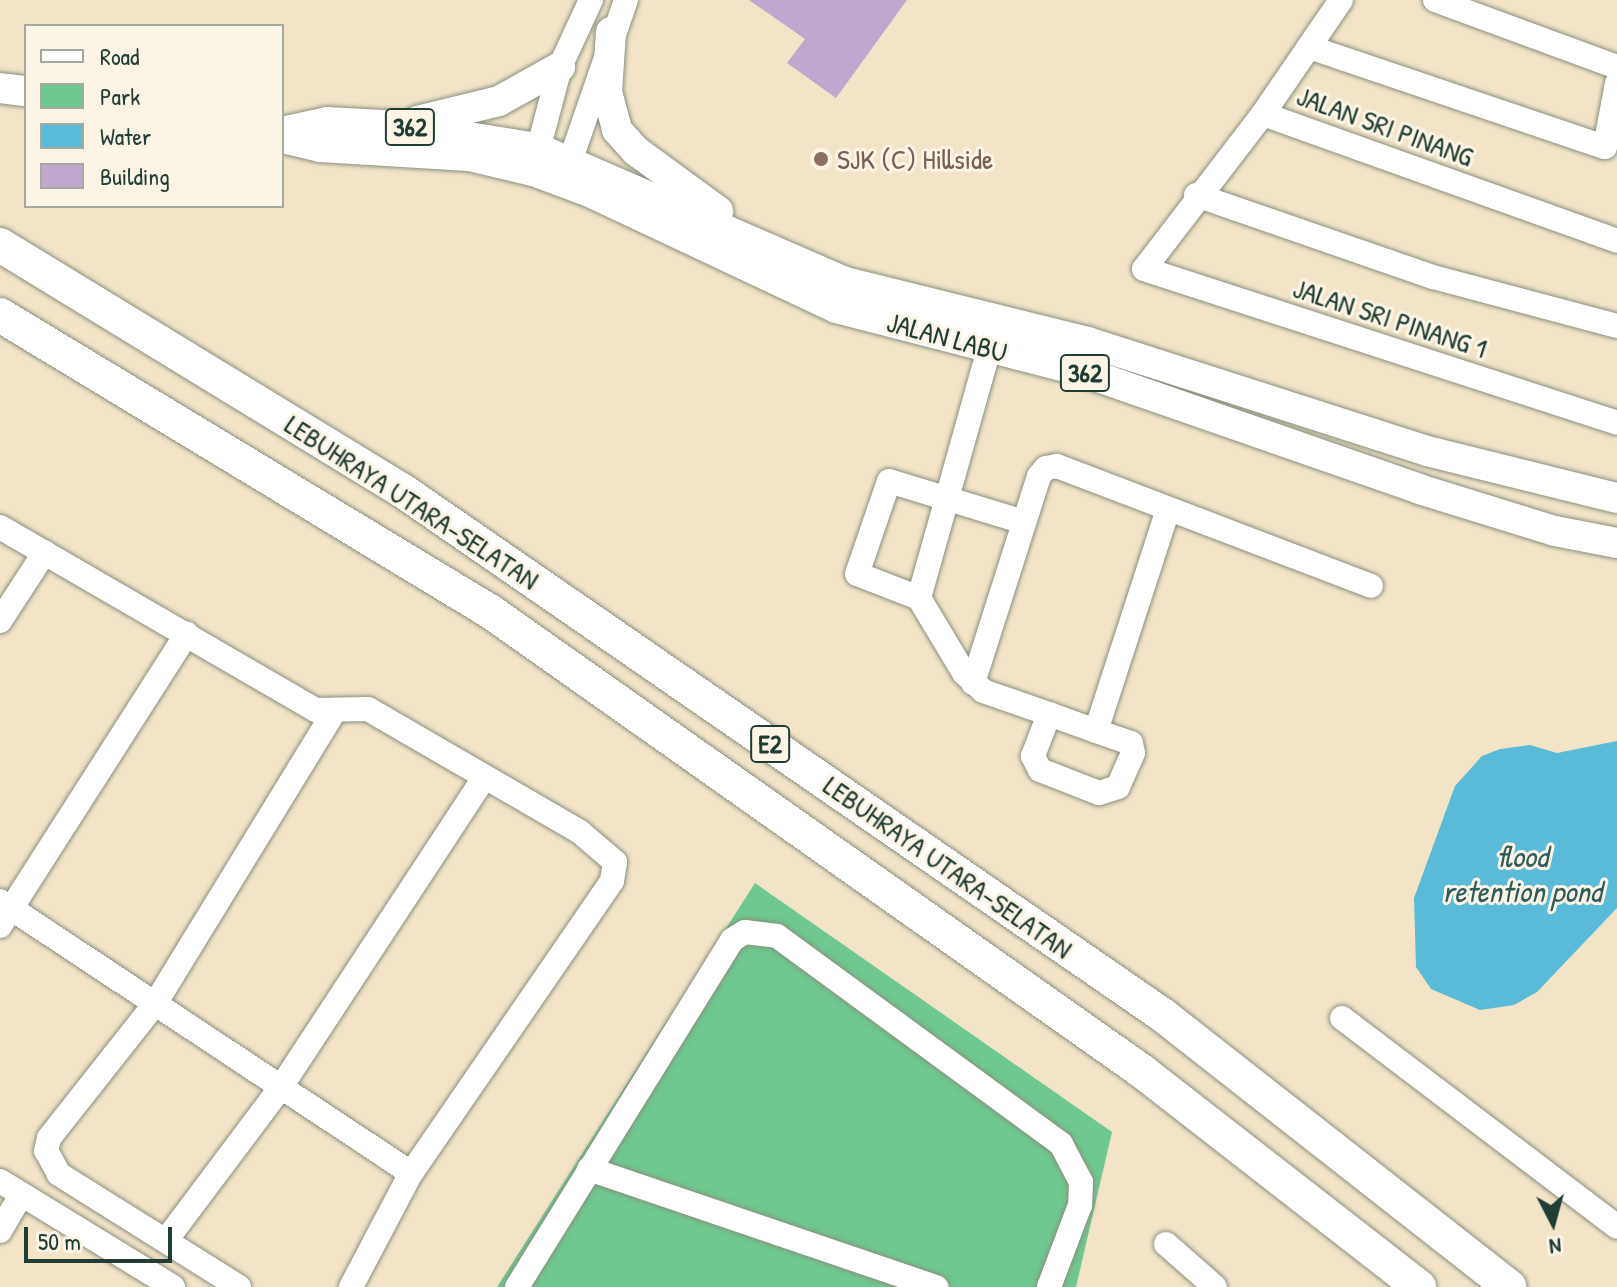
<!DOCTYPE html>
<html>
<head>
<meta charset="utf-8">
<style>
  body { margin:0 }
  #map { position:relative; width:1617px; height:1287px; overflow:hidden; background:#f3e4c8; font-family:"Patrick Hand",sans-serif }
  div>[style] { position:absolute }
  [style*='--x'] { left:calc(var(--x)*1px); top:calc(var(--y)*1px); width:calc(var(--w)*1px); rotate:calc(var(--a)*1deg) }
  .green>* { inset:0; background:#6ec88f }
  .water>* { inset:0; background:#59bbd7 }
  .building>* { inset:0; background:#bfa7d0 }
  .roads { filter:drop-shadow(0 0 2px #89907e) drop-shadow(0 0 2px #89907e) }
  .minor>* { height:24px; margin:-12px; padding:0 12px; transform-origin:12px; border-radius:12px; background:#fff }
  .major>* { height:30px; margin:-15px; padding:0 15px; transform-origin:15px; border-radius:15px; background:#fff }
  .highway>* { height:34px; margin:-17px; padding:0 17px; transform-origin:17px; border-radius:17px; background:#fff }
  .dots>* { width:22px; height:22px; translate:-50% -50%; box-sizing:border-box; border:4px solid #fcf5e5; border-radius:50% }
  span { translate:-50% -50%; white-space:nowrap; text-align:center; line-height:1.15; -webkit-text-stroke:6px #fcf5e5; paint-order:stroke }
  .shield-label span { padding:2px 6px; background:#fcf5e5; border:2px solid; border-radius:6px; -webkit-text-stroke-width:0 }
  .shield-label { font-size:26px; color:#1f3d34; font-weight:700 }
  .street-label { font-size:28px; color:#1f3d34 }
  .education-label { font-size:28px; color:#785e54 }
  .left { translate:0 -50%; text-align:left }
  .water-label { font-size:30px; color:#2e5c5d; font-style:italic }
  .legend { position:absolute; left:24px; top:24px; width:260px; height:184px; box-sizing:border-box; background:#fcf5e5; border:2px solid #a4ab9e; margin:0; padding:10px 14px; list-style:none; font-size:24px; color:#1f3d34 }
  .legend li { display:flex; align-items:center; gap:16px; height:40px }
  .legend b { width:40px; border:2px solid #a4ab9e }
  .north { position:absolute; left:1513px; top:1183px; width:80px; height:80px; -webkit-text-stroke:6px #fcf5e5; paint-order:stroke; rotate:174deg; font-size:22px; font-weight:700; line-height:32px; text-align:center; color:#1f3d34 }
  .north::after { content:''; display:block; margin:auto; width:28px; height:36px; background:#1f3d34; clip-path:polygon(50% 0,100% 100%,50% 72%,0 100%) }
  .scale { position:absolute; left:24px; top:1227px; width:148px; height:36px; box-sizing:border-box; border:4px solid #1f3d34; border-top:0; padding-left:10px; font-size:24px; line-height:28px; white-space:nowrap; color:#1f3d34; -webkit-text-stroke:6px #fcf5e5; paint-order:stroke }
</style>
</head>
<body>
<div id="map">
  <div class="green">
    <div style="clip-path:polygon(755px 883px,1112px 1132px,1076px 1287px,497px 1287px)"></div>
  </div>
  <div class="water">
    <div style="clip-path:polygon(1617px 741px,1617px 908px,1537px 992px,1514px 1005px,1480px 1010px,1431px 989px,1416px 967px,1414px 898px,1455px 786px,1482px 756px,1500px 749px,1530px 745px,1557px 753px)"></div>
  </div>
  <div class="building">
    <div style="clip-path:polygon(749px 0,907px 0,836px 98px,787px 63px,805px 39px)"></div>
  </div>
  <div class="roads">
    <div class="minor">
      <div style="--x:1341;--y:0;--w:138;--a:124.4"></div>
      <div style="--x:1263;--y:114;--w:376;--a:19.7"></div>
      <div style="--x:1435;--y:0;--w:194;--a:20.2"></div>
      <div style="--x:1309;--y:47;--w:312;--a:18.7"></div>
      <div style="--x:1605;--y:147;--w:65;--a:-79.4"></div>
      <div style="--x:1263;--y:114;--w:195;--a:127.5"></div>
      <div style="--x:1144;--y:269;--w:497;--a:18"></div>
      <div style="--x:534;--y:165;--w:101;--a:-75.1"></div>
      <div style="--x:560;--y:67;--w:74;--a:-65.2"></div>
      <div style="--x:564;--y:179;--w:189;--a:-70.9"></div>
      <div style="--x:1196;--y:195;--w:251;--a:19.1"></div>
      <div style="--x:1433;--y:277;--w:190;--a:14.9"></div>
      <div style="--x:989;--y:349;--w:259;--a:105.7"></div>
      <div style="--x:919;--y:598;--w:87;--a:59"></div>
      <div style="--x:964;--y:673;--w:26;--a:43"></div>
      <div style="--x:983;--y:691;--w:70;--a:19.2"></div>
      <div style="--x:1049;--y:714;--w:50;--a:19.9"></div>
      <div style="--x:1096;--y:731;--w:37;--a:19"></div>
      <div style="--x:1131;--y:743;--w:10;--a:79"></div>
      <div style="--x:1133;--y:753;--w:37;--a:114"></div>
      <div style="--x:1118;--y:787;--w:20;--a:162"></div>
      <div style="--x:1099;--y:793;--w:63;--a:-158.7"></div>
      <div style="--x:1040;--y:770;--w:16;--a:-117"></div>
      <div style="--x:1033;--y:756;--w:45;--a:-69.1"></div>
      <div style="--x:0;--y:527;--w:365;--a:30.1"></div>
      <div style="--x:316;--y:710;--w:52;--a:-1.1"></div>
      <div style="--x:368;--y:709;--w:245;--a:30.1"></div>
      <div style="--x:580;--y:832;--w:46;--a:40.6"></div>
      <div style="--x:615;--y:862;--w:19;--a:99"></div>
      <div style="--x:612;--y:881;--w:354;--a:124.5"></div>
      <div style="--x:411;--y:1173;--w:129;--a:117.8"></div>
      <div style="--x:919;--y:598;--w:66;--a:-158.8"></div>
      <div style="--x:857;--y:574;--w:98;--a:-71"></div>
      <div style="--x:889;--y:481;--w:141;--a:16.9"></div>
      <div style="--x:0;--y:621;--w:82;--a:-56.9"></div>
      <div style="--x:973;--y:683;--w:217;--a:-72.3"></div>
      <div style="--x:1039;--y:476;--w:11;--a:-49"></div>
      <div style="--x:1046;--y:468;--w:11;--a:-10"></div>
      <div style="--x:1057;--y:466;--w:336;--a:20.9"></div>
      <div style="--x:1096;--y:731;--w:233;--a:-72"></div>
      <div style="--x:0;--y:901;--w:493;--a:33.5"></div>
      <div style="--x:0;--y:926;--w:347;--a:-57.4"></div>
      <div style="--x:1342;--y:1018;--w:345;--a:37.2"></div>
      <div style="--x:589;--y:1169;--w:367;--a:18.8"></div>
      <div style="--x:0;--y:1181;--w:203;--a:31.5"></div>
      <div style="--x:0;--y:1231;--w:42;--a:-59.7"></div>
      <div style="--x:167;--y:1239;--w:190;--a:-53.1"></div>
      <div style="--x:281;--y:1087;--w:371;--a:-56.7"></div>
      <div style="--x:1166;--y:1244;--w:65;--a:41.3"></div>
      <div style="--x:239;--y:1287;--w:213;--a:-147.9"></div>
      <div style="--x:59;--y:1174;--w:26;--a:-119"></div>
      <div style="--x:46;--y:1151;--w:13;--a:-77"></div>
      <div style="--x:49;--y:1138;--w:171;--a:-51.7"></div>
      <div style="--x:155;--y:1004;--w:345;--a:-58.5"></div>
      <div style="--x:517;--y:1287;--w:408;--a:-58.2"></div>
      <div style="--x:732;--y:940;--w:15;--a:-32"></div>
      <div style="--x:745;--y:932;--w:32;--a:7"></div>
      <div style="--x:777;--y:936;--w:352;--a:36.2"></div>
      <div style="--x:1061;--y:1144;--w:43;--a:62.2"></div>
      <div style="--x:1081;--y:1182;--w:23;--a:92"></div>
      <div style="--x:1080;--y:1205;--w:88;--a:110.7"></div>
    </div>
    <div class="major">
      <div style="--x:611;--y:32;--w:60;--a:93.8"></div>
      <div style="--x:607;--y:92;--w:39;--a:75"></div>
      <div style="--x:617;--y:130;--w:28;--a:48"></div>
      <div style="--x:636;--y:151;--w:102;--a:36.2"></div>
      <div style="--x:0;--y:88;--w:26;--a:7"></div>
      <div style="--x:417;--y:121;--w:84;--a:-13.7"></div>
      <div style="--x:499;--y:101;--w:70;--a:-29.1"></div>
      <div style="--x:282;--y:132;--w:46;--a:-12.5"></div>
      <div style="--x:327;--y:122;--w:73;--a:3.1"></div>
      <div style="--x:400;--y:126;--w:139;--a:9.1"></div>
      <div style="--x:537;--y:148;--w:336;--a:23.5"></div>
      <div style="--x:845;--y:282;--w:250;--a:13.9"></div>
      <div style="--x:1088;--y:342;--w:356;--a:17.8"></div>
      <div style="--x:1427;--y:451;--w:196;--a:13.9"></div>
      <div style="--x:282;--y:138;--w:39;--a:13"></div>
      <div style="--x:320;--y:147;--w:149;--a:3.5"></div>
      <div style="--x:469;--y:156;--w:66;--a:13.2"></div>
      <div style="--x:533;--y:171;--w:63;--a:20.4"></div>
      <div style="--x:592;--y:193;--w:270;--a:25.2"></div>
      <div style="--x:836;--y:308;--w:253;--a:14.4"></div>
      <div style="--x:1081;--y:371;--w:358;--a:19.2"></div>
      <div style="--x:1419;--y:489;--w:142;--a:17.2"></div>
      <div style="--x:1555;--y:531;--w:63;--a:11"></div>
    </div>
    <div class="highway">
      <div style="--x:0;--y:245;--w:472;--a:31.4"></div>
      <div style="--x:403;--y:491;--w:925;--a:34.6"></div>
      <div style="--x:1164;--y:1016;--w:439;--a:38.1"></div>
      <div style="--x:0;--y:315;--w:574;--a:31.17"></div>
      <div style="--x:491;--y:612;--w:798;--a:35.2"></div>
      <div style="--x:1143;--y:1072;--w:350;--a:37.9"></div>
    </div>
  </div>
  <div class="dots">
    <div style="left:821px;top:159px;background:#8d6e63"></div>
  </div>
  <div class="shield-label">
    <span style="left:410px;top:127px">362</span>
    <span style="left:1085px;top:373px">362</span>
    <span style="left:770px;top:744px">E2</span>
  </div>
  <div class="street-label">
    <span style="left:1385px;top:126px;rotate:20deg">JALAN SRI PINANG</span>
    <span style="left:1390px;top:318px;rotate:18deg">JALAN SRI PINANG 1</span>
    <span style="left:947px;top:337px;rotate:15deg">JALAN LABU</span>
    <span style="left:412px;top:502px;rotate:33deg">LEBUHRAYA UTARA–SELATAN</span>
    <span style="left:948px;top:867px;rotate:35deg">LEBUHRAYA UTARA–SELATAN</span>
  </div>
  <div class="education-label">
    <span class="left" style="left:837px;top:159px">SJK (C) Hillside</span>
  </div>
  <div class="water-label">
    <span style="left:1522px;top:873px">flood<br>retention pond</span>
  </div>
  <ul class="legend">
  <li><b style="height:10px;background:#fff"></b>Road</li>
  <li><b style="height:22px;background:#6ec88f"></b>Park</li>
  <li><b style="height:22px;background:#59bbd7"></b>Water</li>
  <li><b style="height:22px;background:#bfa7d0"></b>Building</li>
  </ul>
  <div class="north">N</div>
  <div class="scale">50 m</div>
</div>
</body>
</html>
